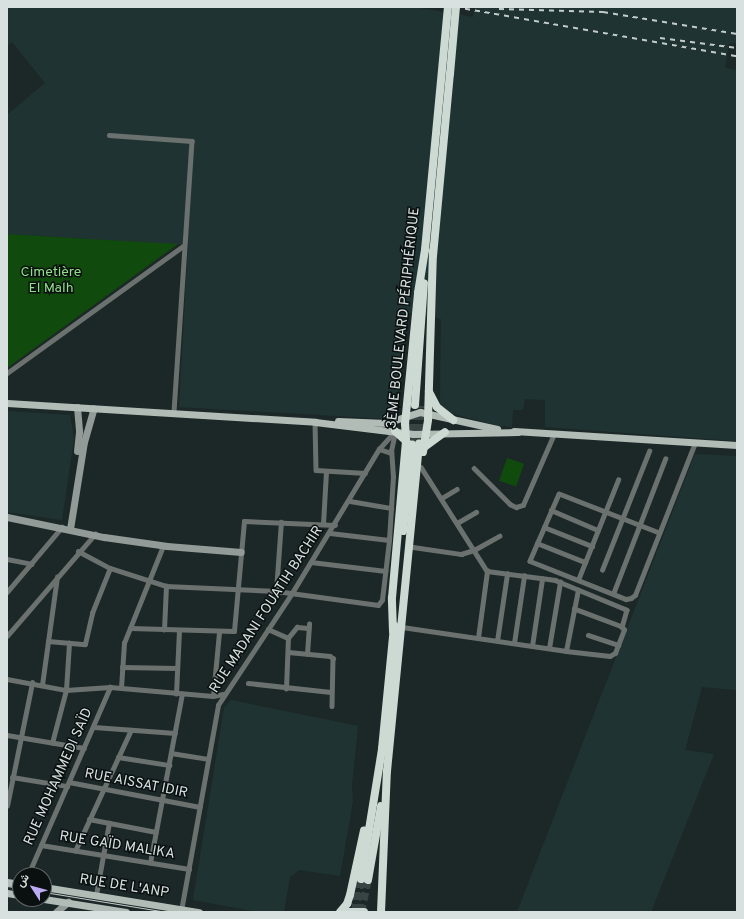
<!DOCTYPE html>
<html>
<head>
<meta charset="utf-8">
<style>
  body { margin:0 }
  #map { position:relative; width:744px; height:919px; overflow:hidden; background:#1c2827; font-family:Overpass,Vazirmatn,sans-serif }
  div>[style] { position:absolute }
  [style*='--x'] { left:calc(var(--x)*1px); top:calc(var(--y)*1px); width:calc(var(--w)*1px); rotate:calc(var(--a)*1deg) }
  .built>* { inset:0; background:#1f3432 }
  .green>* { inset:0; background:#114a0d; transform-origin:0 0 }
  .highway-tunnel>* { height:8px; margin-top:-4px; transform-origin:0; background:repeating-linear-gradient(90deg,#384443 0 8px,transparent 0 12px) }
  .street>* { height:4.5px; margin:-2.25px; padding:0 2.25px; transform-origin:2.25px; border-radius:2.25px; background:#6b716e }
  .secondary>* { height:7px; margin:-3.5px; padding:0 3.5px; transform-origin:3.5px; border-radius:3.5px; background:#929b97 }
  .primary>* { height:7px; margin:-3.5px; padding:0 3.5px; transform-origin:3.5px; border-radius:3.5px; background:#b1bcb7 }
  .highway>* { height:8px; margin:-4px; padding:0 4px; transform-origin:4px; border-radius:4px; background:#cddad3 }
  .tram>* { height:1px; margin:-0.5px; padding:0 0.5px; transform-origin:0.5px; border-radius:0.5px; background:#c4cccb }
  .rail>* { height:1.5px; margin-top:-0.75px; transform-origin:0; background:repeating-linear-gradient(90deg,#c4cccb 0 5px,transparent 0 10px) }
  .highway-bridge>* { height:8px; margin:-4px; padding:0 4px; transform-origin:4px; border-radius:4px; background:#cddad3 }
  span { translate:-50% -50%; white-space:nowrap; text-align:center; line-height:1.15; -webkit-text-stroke:3px #0a100f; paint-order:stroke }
  .park-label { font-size:14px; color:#90de88 }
  .street-label { font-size:14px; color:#d9e1e0 }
  .frame { position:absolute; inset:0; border:8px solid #d9e1e0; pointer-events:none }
  .north { position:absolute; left:12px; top:867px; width:40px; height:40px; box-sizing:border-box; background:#0a100f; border:1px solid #5d6463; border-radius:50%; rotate:306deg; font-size:11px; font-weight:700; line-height:16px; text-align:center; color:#d9e1e0 }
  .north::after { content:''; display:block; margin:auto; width:14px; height:18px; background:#bcaaf6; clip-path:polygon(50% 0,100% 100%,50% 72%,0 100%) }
</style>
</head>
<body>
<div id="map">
  <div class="built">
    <div style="clip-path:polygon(7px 7px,414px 7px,473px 17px,475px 7px,737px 7px,737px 43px,729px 44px,725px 68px,737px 70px,737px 441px,545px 427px,545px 400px,525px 399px,523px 410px,513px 410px,512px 427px,499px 426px,450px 413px,440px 403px,441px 319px,408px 313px,395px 413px,389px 419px,179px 407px,188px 245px,7px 234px,7px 115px,45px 83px,12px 42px,7px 46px)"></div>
    <div style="clip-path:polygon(7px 411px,70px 415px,74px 438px,62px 520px,7px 512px)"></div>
    <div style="clip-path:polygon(695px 454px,737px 456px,737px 690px,702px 687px,685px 750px,714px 754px,651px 912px,517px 912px)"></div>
    <div style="clip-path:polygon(231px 700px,358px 726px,352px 785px,353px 801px,340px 876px,299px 870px,290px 877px,284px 912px,259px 912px,193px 900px,224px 708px)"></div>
  </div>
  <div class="green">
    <div style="clip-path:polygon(7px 234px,89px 239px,178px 244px,7px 368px)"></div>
    <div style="left:507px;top:458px;width:18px;height:24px;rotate:19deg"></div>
  </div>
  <div class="highway-tunnel">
    <div style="--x:412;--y:444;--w:39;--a:-86"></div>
    <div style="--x:419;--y:444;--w:38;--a:-85"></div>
    <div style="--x:355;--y:912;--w:34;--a:-80"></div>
    <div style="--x:361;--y:912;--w:33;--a:-78"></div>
  </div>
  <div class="street">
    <div style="--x:109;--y:135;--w:83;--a:4.1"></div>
    <div style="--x:192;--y:141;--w:273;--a:93.8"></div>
    <div style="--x:7;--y:373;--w:217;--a:-35.8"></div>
    <div style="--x:315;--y:422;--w:48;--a:88.8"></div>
    <div style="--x:316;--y:470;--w:49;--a:3.5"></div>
    <div style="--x:379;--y:449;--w:13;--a:18"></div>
    <div style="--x:421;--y:467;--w:123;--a:57.6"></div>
    <div style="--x:487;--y:571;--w:69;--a:7.5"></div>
    <div style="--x:555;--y:580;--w:76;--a:22.5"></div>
    <div style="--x:625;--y:609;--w:2;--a:27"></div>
    <div style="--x:627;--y:610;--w:18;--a:106"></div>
    <div style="--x:474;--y:468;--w:51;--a:45"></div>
    <div style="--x:510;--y:504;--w:7;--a:27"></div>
    <div style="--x:516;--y:507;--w:7;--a:-16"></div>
    <div style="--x:523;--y:505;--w:77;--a:-66.4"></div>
    <div style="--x:442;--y:498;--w:17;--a:-31"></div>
    <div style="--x:350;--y:501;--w:42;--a:9.7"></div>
    <div style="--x:551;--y:510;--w:51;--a:23.1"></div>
    <div style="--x:457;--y:523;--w:22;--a:-30"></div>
    <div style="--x:323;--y:524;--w:52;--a:-86.7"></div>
    <div style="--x:544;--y:527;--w:52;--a:21.6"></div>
    <div style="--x:330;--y:533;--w:59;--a:6.8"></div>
    <div style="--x:659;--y:533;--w:107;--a:-158.7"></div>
    <div style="--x:559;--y:494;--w:73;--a:113.4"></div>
    <div style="--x:530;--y:561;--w:103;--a:21.6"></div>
    <div style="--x:626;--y:599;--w:5;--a:-11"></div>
    <div style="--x:631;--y:598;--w:5;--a:-37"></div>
    <div style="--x:635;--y:595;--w:163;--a:-68.5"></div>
    <div style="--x:537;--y:543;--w:52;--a:21.6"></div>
    <div style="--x:413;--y:547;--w:49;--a:8.3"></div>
    <div style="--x:461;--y:554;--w:14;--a:-17"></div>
    <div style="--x:474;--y:550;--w:29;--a:-29"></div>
    <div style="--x:78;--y:551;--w:36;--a:28"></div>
    <div style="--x:110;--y:568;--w:59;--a:17.8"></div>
    <div style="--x:166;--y:586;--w:110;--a:2.6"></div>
    <div style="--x:276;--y:591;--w:103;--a:7.8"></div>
    <div style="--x:378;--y:605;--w:6;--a:-51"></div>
    <div style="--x:382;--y:600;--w:60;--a:-83.3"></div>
    <div style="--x:389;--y:540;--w:63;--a:-86.4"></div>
    <div style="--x:393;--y:477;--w:26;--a:-94"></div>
    <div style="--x:391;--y:451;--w:19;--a:-78"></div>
    <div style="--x:7;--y:559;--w:25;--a:11"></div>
    <div style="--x:311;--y:562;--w:75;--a:6.9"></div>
    <div style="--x:602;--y:570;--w:128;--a:-68.4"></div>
    <div style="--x:578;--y:580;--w:108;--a:-68.2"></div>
    <div style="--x:276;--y:591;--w:69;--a:-85.9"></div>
    <div style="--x:7;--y:592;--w:85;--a:-49.8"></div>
    <div style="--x:613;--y:594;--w:145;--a:-68.9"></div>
    <div style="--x:402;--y:627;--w:166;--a:8.3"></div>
    <div style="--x:566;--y:651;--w:44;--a:6.5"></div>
    <div style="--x:610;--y:656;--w:6;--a:-31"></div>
    <div style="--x:615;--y:653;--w:25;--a:-69"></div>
    <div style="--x:624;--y:630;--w:4;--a:-124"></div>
    <div style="--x:622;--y:627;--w:51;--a:-159.4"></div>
    <div style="--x:130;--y:628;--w:104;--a:1.7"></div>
    <div style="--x:234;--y:631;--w:110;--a:-84.8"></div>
    <div style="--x:244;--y:521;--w:91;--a:2.5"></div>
    <div style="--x:268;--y:629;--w:22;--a:24"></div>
    <div style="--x:288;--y:638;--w:14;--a:-51"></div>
    <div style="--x:297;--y:627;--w:11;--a:5"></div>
    <div style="--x:164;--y:630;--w:44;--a:-87.4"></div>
    <div style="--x:588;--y:635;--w:32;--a:18"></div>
    <div style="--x:7;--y:636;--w:135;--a:-49.2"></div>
    <div style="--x:478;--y:638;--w:68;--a:-82.3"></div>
    <div style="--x:48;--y:641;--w:37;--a:5"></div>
    <div style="--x:85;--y:644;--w:32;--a:-77"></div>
    <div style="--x:92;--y:613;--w:48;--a:-68.2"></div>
    <div style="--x:497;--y:641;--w:68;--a:-81.5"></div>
    <div style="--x:514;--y:643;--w:68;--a:-81.5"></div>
    <div style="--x:532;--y:646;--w:68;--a:-81.5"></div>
    <div style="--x:549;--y:648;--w:67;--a:-80.5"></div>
    <div style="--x:566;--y:651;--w:62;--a:-78.9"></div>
    <div style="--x:288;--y:652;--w:42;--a:5.4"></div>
    <div style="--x:330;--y:656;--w:4;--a:34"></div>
    <div style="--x:333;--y:658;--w:48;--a:91.2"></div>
    <div style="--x:307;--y:654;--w:30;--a:-86"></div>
    <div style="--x:122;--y:667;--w:55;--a:1"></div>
    <div style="--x:7;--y:679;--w:60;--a:10.6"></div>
    <div style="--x:66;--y:690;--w:44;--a:-3.9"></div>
    <div style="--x:110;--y:687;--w:103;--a:5"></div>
    <div style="--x:213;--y:696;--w:10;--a:-11"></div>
    <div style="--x:248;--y:683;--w:83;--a:6.2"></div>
    <div style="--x:42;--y:685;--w:109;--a:-82.1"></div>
    <div style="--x:121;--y:688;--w:45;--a:-86.2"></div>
    <div style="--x:124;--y:643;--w:105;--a:-68.1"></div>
    <div style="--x:286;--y:689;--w:51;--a:-87.8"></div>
    <div style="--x:176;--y:694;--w:63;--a:-87.3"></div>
    <div style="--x:213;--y:696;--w:64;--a:-84.6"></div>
    <div style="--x:94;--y:727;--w:81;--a:4.2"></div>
    <div style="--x:7;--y:735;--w:78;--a:9.6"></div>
    <div style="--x:52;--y:743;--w:55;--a:-75.2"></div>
    <div style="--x:66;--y:690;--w:47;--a:-86.3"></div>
    <div style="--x:171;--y:753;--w:37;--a:9"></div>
    <div style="--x:118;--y:757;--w:52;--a:8.9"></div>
    <div style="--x:12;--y:777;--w:56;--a:9.3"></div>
    <div style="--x:69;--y:782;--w:133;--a:10.8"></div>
    <div style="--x:7;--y:806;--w:126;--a:-78.5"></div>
    <div style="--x:89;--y:819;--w:68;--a:11"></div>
    <div style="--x:41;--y:845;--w:150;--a:9.2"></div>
    <div style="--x:75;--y:851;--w:133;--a:-65.2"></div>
    <div style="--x:150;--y:863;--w:172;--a:-79.3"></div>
    <div style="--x:28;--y:875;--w:205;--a:-66.4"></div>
    <div style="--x:96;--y:895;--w:73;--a:-79.8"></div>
    <div style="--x:181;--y:911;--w:209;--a:-79.8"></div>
    <div style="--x:218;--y:705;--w:134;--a:-56.5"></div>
    <div style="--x:292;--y:593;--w:168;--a:-58.9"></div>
    <div style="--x:379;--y:449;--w:24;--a:-48"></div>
  </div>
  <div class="secondary">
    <div style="--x:77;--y:407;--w:25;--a:85"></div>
    <div style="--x:79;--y:432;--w:19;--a:96"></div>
    <div style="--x:7;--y:517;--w:99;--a:11.7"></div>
    <div style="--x:104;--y:537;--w:64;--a:8.1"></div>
    <div style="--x:167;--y:546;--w:74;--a:4.6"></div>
    <div style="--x:70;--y:529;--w:88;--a:-80.9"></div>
    <div style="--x:84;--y:442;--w:35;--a:-74"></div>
    <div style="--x:56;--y:912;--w:16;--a:-40"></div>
  </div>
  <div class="primary">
    <div style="--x:7;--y:403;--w:309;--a:3.5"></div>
    <div style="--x:315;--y:422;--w:99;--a:7"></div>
    <div style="--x:413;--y:434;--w:105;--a:-1.1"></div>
    <div style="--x:338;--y:421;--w:48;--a:2.4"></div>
    <div style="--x:386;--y:423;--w:36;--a:-18"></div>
    <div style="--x:420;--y:412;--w:79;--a:12.4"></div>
    <div style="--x:514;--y:431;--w:223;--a:3.6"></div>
    <div style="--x:7;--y:882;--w:13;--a:9"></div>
    <div style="--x:44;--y:887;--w:157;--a:9.2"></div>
    <div style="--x:7;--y:893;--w:13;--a:9"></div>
    <div style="--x:44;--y:899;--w:83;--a:9"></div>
  </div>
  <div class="highway">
    <div style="--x:433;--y:256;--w:183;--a:-84.7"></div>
    <div style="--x:429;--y:392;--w:17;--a:62"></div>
    <div style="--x:437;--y:407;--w:21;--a:39"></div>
    <div style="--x:415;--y:405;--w:122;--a:-85.8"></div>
    <div style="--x:395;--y:431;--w:15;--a:42"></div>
    <div style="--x:423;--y:448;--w:27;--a:-36"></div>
    <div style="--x:423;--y:452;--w:33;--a:-81"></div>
    <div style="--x:428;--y:419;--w:168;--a:-88.3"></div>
    <div style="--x:403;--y:531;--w:87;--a:-84.1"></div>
    <div style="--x:393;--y:631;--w:33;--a:-92"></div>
    <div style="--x:392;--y:598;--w:158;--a:-84.9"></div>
    <div style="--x:406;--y:441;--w:17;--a:-93"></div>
    <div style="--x:405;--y:424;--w:132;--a:-84.3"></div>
    <div style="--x:418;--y:293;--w:44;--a:-80.8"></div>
    <div style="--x:425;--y:250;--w:244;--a:-84.6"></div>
    <div style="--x:361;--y:879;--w:132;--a:-80.8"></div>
    <div style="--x:382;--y:749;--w:124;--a:-84.4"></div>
    <div style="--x:368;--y:880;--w:75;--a:-80"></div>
    <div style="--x:340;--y:912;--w:11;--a:-49"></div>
    <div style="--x:347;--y:904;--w:9;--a:-72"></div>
    <div style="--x:350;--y:895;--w:66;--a:-77.8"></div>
    <div style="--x:343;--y:912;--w:21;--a:0"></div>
    <div style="--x:381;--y:912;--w:141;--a:-87.6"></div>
    <div style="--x:387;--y:771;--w:329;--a:-84.4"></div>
  </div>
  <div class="tram">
    <div style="--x:7;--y:886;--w:13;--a:9"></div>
    <div style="--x:44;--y:892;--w:126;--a:9.2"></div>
  </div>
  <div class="rail">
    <div style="--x:455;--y:7;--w:286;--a:9.9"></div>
    <div style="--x:499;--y:9;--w:104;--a:1.7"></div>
    <div style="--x:603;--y:12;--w:136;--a:9.3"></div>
    <div style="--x:660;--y:38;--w:78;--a:7.4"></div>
  </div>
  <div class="highway-bridge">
    <div style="--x:450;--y:74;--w:67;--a:-84.9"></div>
  </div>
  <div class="park-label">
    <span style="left:51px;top:281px">Cimetière<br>El Malh</span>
  </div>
  <div class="street-label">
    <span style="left:404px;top:318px;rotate:-84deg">3ÈME BOULEVARD PÉRIPHÉRIQUE</span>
    <span style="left:267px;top:610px;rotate:-57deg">RUE MADANI FOUATIH BACHIR</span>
    <span style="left:59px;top:777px;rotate:-66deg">RUE MOHAMMEDI SAÏD</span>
    <span style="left:136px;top:784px;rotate:11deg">RUE AISSAT IDIR</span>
    <span style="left:117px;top:846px;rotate:9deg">RUE GAÏD MALIKA</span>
    <span style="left:124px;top:887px;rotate:9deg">RUE DE L'ANP</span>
  </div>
  <div class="frame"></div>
  <div class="north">ش</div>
</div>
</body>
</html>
